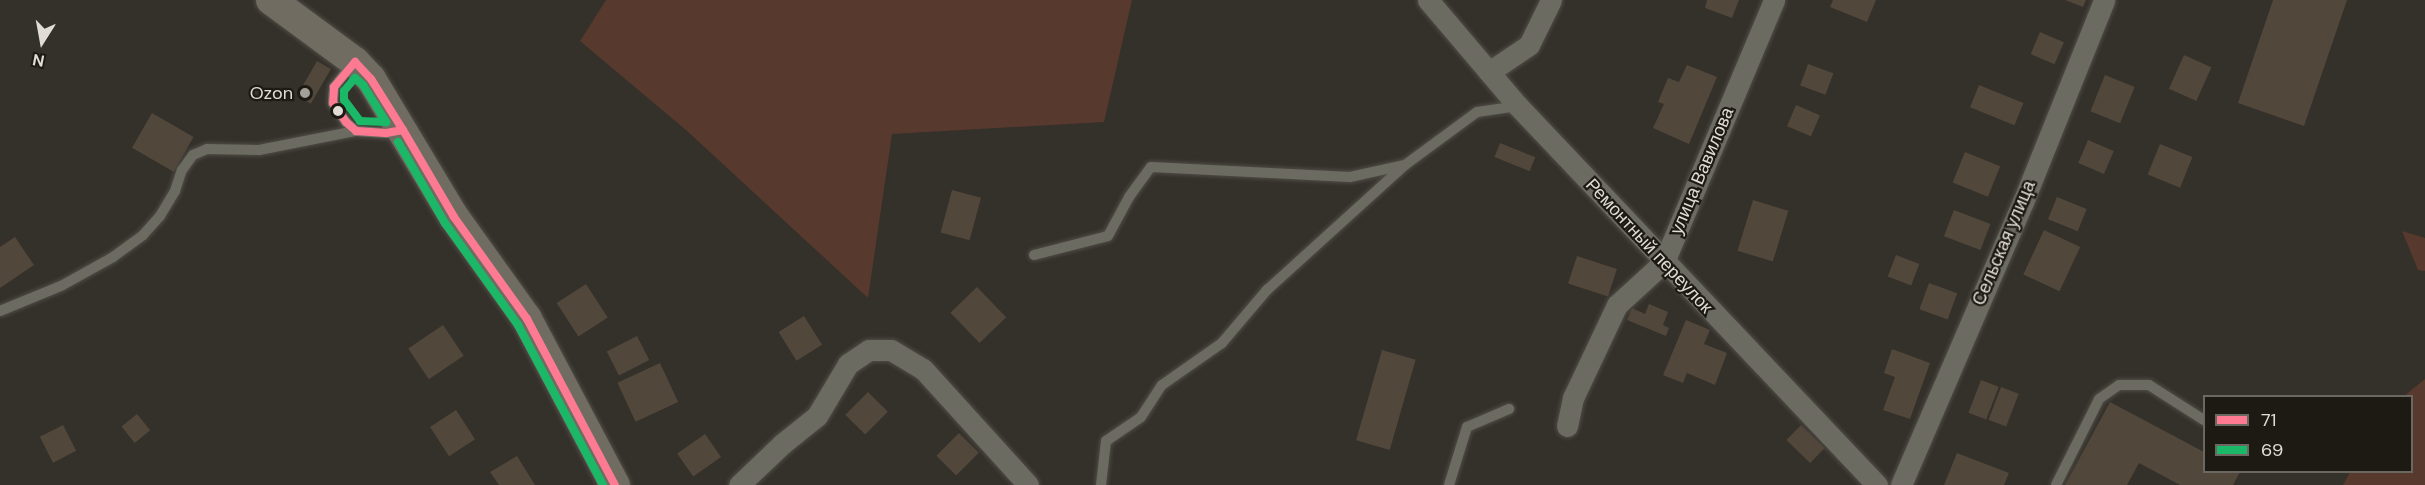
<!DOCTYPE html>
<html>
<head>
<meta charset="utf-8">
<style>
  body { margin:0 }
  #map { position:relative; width:2425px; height:485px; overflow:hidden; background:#34302a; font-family:"DM Sans",sans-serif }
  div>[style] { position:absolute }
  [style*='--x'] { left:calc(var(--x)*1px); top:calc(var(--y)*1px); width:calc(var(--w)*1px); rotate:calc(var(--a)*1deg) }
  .green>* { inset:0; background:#58392d }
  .building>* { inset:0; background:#52473b; transform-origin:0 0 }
  .roads { filter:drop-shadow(0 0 2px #4f4c46) drop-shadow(0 0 2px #4f4c46) }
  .lane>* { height:10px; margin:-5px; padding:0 5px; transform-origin:5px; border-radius:5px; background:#6c6b61 }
  .street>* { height:21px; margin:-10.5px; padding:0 10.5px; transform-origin:10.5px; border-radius:10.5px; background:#6c6b61 }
  .secondary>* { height:30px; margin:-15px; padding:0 15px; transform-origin:15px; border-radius:15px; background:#706c61 }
  .bus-1>* { height:8px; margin:-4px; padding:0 4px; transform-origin:4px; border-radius:4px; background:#fe7a93 }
  .bus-2>* { height:8px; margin:-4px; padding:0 4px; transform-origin:4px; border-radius:4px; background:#1ab867 }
  .dots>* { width:16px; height:16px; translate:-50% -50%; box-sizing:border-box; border:3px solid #1d1a14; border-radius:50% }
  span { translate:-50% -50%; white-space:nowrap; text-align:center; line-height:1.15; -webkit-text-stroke:4.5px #1d1a14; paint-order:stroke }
  .poi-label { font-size:18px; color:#e1ddd6 }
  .right { translate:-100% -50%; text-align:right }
  .street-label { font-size:18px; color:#e1ddd6 }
  .legend { position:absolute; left:2203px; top:395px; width:210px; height:78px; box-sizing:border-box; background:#1d1a14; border:2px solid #6b6862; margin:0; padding:8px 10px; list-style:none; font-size:18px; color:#e1ddd6 }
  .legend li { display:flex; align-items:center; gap:12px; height:30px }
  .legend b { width:30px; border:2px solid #6b6862 }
  .north { position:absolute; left:12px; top:12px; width:60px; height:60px; -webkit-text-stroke:4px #1d1a14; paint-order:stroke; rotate:191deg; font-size:16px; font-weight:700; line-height:24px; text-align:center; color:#e1ddd6 }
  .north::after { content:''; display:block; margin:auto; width:21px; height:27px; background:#e1ddd6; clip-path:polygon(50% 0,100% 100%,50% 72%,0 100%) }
</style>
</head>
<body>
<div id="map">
  <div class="green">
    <div style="clip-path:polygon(606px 0,1132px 0,1104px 122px,892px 134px,868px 298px,686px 130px,580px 41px)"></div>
    <div style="clip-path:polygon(2402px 231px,2425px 238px,2425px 271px,2418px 270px)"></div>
    <div style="clip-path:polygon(2425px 379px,2425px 485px,2343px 485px,2350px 472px,2412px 472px,2412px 396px,2404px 396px)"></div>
  </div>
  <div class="building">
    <div style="clip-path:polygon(1707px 0,1739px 0,1732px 18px,1705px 8px)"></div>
    <div style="clip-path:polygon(1833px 0,1876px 0,1867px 22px,1830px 7px)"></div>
    <div style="clip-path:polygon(2065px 0,2086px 0,2083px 7px)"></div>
    <div style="clip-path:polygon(2273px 0,2347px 0,2304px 126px,2238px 103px)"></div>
    <div style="left:2040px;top:32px;width:26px;height:24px;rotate:23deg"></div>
    <div style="left:2184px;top:55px;width:30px;height:37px;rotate:24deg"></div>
    <div style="left:317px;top:61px;width:16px;height:40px;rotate:30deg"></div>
    <div style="left:1808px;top:64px;width:27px;height:23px;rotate:20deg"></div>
    <div style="clip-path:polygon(1687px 65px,1717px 77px,1689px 144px,1653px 128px,1664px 104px,1658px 102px,1668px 78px,1679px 82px)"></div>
    <div style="left:2105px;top:75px;width:32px;height:39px;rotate:22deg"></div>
    <div style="left:1979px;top:85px;width:48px;height:24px;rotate:22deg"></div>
    <div style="left:1796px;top:105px;width:26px;height:23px;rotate:23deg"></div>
    <div style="left:152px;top:113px;width:48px;height:40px;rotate:30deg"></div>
    <div style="left:2088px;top:140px;width:28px;height:25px;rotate:23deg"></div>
    <div style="left:1500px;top:143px;width:38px;height:15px;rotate:22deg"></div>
    <div style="left:2160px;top:144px;width:35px;height:33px;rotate:22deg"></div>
    <div style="left:1965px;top:152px;width:38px;height:33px;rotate:22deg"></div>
    <div style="left:952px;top:190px;width:30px;height:44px;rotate:15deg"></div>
    <div style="left:2057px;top:197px;width:32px;height:24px;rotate:22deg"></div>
    <div style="left:1753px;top:200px;width:37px;height:53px;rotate:17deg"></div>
    <div style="left:1954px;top:210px;width:39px;height:28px;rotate:21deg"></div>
    <div style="left:2044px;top:230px;width:40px;height:49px;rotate:25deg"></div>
    <div style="clip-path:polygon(15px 237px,34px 265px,0 288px,0 247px)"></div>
    <div style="left:1896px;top:255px;width:25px;height:23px;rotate:21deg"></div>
    <div style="left:1577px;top:256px;width:42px;height:29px;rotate:18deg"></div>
    <div style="left:1929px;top:283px;width:30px;height:28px;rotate:20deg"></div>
    <div style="left:586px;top:284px;width:40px;height:35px;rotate:57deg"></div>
    <div style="left:977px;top:287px;width:42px;height:37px;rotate:46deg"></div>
    <div style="clip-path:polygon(1649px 304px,1668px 312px,1663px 325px,1669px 328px,1666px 336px,1627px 320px,1632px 308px,1645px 314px)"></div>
    <div style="left:804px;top:316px;width:34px;height:30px;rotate:58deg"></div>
    <div style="clip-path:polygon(1686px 320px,1710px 330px,1704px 344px,1727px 353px,1715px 385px,1687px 373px,1683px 383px,1663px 375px)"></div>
    <div style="left:443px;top:325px;width:37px;height:42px;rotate:56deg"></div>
    <div style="left:637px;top:336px;width:27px;height:34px;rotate:63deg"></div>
    <div style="clip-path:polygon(1892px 349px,1930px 363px,1910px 419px,1883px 410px,1895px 377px,1884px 373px)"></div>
    <div style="left:1382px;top:350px;width:35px;height:94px;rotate:16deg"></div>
    <div style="left:660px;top:363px;width:43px;height:47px;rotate:65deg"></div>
    <div style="left:1981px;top:380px;width:19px;height:35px;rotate:21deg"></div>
    <div style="left:2001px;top:387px;width:19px;height:35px;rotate:21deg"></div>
    <div style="left:868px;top:392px;width:28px;height:32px;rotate:45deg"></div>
    <div style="clip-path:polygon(2110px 402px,2204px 452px,2204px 472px,2240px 472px,2233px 485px,2180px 485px,2139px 463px,2127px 485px,2065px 485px)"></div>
    <div style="left:456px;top:410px;width:35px;height:31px;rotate:57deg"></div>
    <div style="left:137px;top:414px;width:21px;height:20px;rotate:51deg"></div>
    <div style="left:63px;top:425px;width:29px;height:26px;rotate:63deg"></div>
    <div style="left:1801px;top:425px;width:33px;height:21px;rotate:44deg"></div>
    <div style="left:959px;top:433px;width:28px;height:32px;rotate:45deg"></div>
    <div style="left:705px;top:434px;width:28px;height:34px;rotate:55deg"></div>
    <div style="clip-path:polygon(1957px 453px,2009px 473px,2004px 485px,1944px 485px)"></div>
    <div style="clip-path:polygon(517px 456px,535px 485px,499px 485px,490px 472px)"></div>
  </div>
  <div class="roads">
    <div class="lane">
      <div style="--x:353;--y:63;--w:31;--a:128"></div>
      <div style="--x:334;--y:87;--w:16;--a:94"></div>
      <div style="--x:333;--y:103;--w:23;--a:56"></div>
      <div style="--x:346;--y:122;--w:13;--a:42"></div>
      <div style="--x:356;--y:131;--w:30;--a:4"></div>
      <div style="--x:386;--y:133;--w:14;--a:-12"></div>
      <div style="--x:1034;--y:255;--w:76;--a:-14.4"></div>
      <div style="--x:1108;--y:236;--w:44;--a:-61.7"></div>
      <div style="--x:1129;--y:197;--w:37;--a:-54"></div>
      <div style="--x:1151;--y:167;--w:199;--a:2.9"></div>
      <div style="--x:1350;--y:177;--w:55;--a:-12.5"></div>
      <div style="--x:0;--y:311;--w:66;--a:-22.3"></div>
      <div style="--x:61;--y:286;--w:60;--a:-29.1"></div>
      <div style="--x:113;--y:257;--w:37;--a:-36"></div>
      <div style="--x:143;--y:235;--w:25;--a:-48"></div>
      <div style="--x:160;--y:216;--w:29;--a:-59"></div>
      <div style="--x:175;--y:191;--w:22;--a:-72"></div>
      <div style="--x:182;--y:170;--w:19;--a:-54"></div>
      <div style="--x:193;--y:155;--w:15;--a:-23"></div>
      <div style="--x:207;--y:149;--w:52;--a:1.1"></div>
      <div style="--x:259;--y:150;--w:99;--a:-11.1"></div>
      <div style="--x:1101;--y:485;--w:44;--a:-83.5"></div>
      <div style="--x:1106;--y:441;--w:42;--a:-34.4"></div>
      <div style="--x:1141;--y:417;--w:38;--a:-57"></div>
      <div style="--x:1162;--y:385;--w:73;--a:-35"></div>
      <div style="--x:1222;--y:343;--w:70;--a:-49.7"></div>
      <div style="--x:1267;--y:290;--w:186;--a:-42.2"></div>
      <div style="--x:1405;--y:165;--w:89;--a:-36.4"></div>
      <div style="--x:1477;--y:112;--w:41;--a:-8.3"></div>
      <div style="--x:1449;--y:485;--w:61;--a:-72.8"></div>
      <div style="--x:1467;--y:427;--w:46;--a:-23.2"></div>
      <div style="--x:2056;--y:485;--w:96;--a:-63.4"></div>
      <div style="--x:2099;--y:399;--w:24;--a:-35"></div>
      <div style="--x:2119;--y:385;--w:30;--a:0"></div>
      <div style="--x:2149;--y:385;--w:65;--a:32.5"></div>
    </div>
    <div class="street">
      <div style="--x:1428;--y:0;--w:139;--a:49.7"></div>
      <div style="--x:1518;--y:106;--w:522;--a:46.55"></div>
      <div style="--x:1489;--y:72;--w:48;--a:-34"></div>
      <div style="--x:1529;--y:45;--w:50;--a:-63.9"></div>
      <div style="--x:1567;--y:426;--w:29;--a:-78"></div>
      <div style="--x:1573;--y:398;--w:103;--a:-64.7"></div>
      <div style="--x:1617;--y:305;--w:64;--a:-42.5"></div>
      <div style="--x:1664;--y:262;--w:284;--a:-67.2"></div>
      <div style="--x:739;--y:485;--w:59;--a:-43.6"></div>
      <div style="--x:782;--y:444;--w:45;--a:-38.7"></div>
      <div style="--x:817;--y:416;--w:61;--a:-59.2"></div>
      <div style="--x:848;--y:364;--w:25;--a:-34"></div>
      <div style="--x:869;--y:350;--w:22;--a:0"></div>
      <div style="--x:891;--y:350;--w:37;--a:31"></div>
      <div style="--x:923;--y:369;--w:156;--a:47.8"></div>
      <div style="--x:1901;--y:485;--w:308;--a:-66.7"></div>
      <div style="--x:2023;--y:202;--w:218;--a:-68.1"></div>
    </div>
    <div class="secondary">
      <div style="--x:271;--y:0;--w:104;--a:36.4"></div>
      <div style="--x:355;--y:62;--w:23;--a:47"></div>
      <div style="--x:371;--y:79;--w:161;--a:59"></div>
      <div style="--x:454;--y:217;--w:125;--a:54.4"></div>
      <div style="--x:527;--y:319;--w:188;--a:62.1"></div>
    </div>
  </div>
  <div class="bus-1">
    <div style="--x:355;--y:62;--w:23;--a:47"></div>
    <div style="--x:371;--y:79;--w:60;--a:57.9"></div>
    <div style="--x:403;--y:130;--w:17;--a:170"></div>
    <div style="--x:386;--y:133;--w:30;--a:-176"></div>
    <div style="--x:356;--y:131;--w:13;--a:-138"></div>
    <div style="--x:346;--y:122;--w:23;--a:-124"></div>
    <div style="--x:333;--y:103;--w:16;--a:-86"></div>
    <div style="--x:334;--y:87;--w:33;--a:-50"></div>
    <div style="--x:403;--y:130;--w:101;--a:59.6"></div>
    <div style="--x:454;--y:217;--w:125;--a:54.4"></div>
    <div style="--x:527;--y:319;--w:188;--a:62.1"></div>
  </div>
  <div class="bus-2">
    <div style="--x:355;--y:78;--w:11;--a:41"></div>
    <div style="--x:363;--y:85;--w:44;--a:58.1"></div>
    <div style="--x:386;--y:122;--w:26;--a:-178"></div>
    <div style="--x:360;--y:121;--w:26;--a:-127"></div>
    <div style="--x:344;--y:100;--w:9;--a:-90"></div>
    <div style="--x:344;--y:91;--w:17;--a:-50"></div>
    <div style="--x:398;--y:142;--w:94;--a:59.9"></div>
    <div style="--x:445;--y:223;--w:125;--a:54.4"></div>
    <div style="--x:518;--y:325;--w:181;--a:62"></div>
  </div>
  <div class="dots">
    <div style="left:305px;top:93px;background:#a4a09a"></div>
    <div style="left:338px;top:111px;background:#e1ddd6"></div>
  </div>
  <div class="poi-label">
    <span class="right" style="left:293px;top:93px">Ozon</span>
  </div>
  <div class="street-label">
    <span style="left:1702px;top:171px;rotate:-67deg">улица Вавилова</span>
    <span style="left:2004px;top:243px;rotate:-67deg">Сельская улица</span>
    <span style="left:1649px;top:246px;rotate:47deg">Ремонтный переулок</span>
  </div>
  <ul class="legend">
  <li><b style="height:8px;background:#fe7a93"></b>71</li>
  <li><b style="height:8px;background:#1ab867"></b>69</li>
  </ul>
  <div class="north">N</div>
</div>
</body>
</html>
